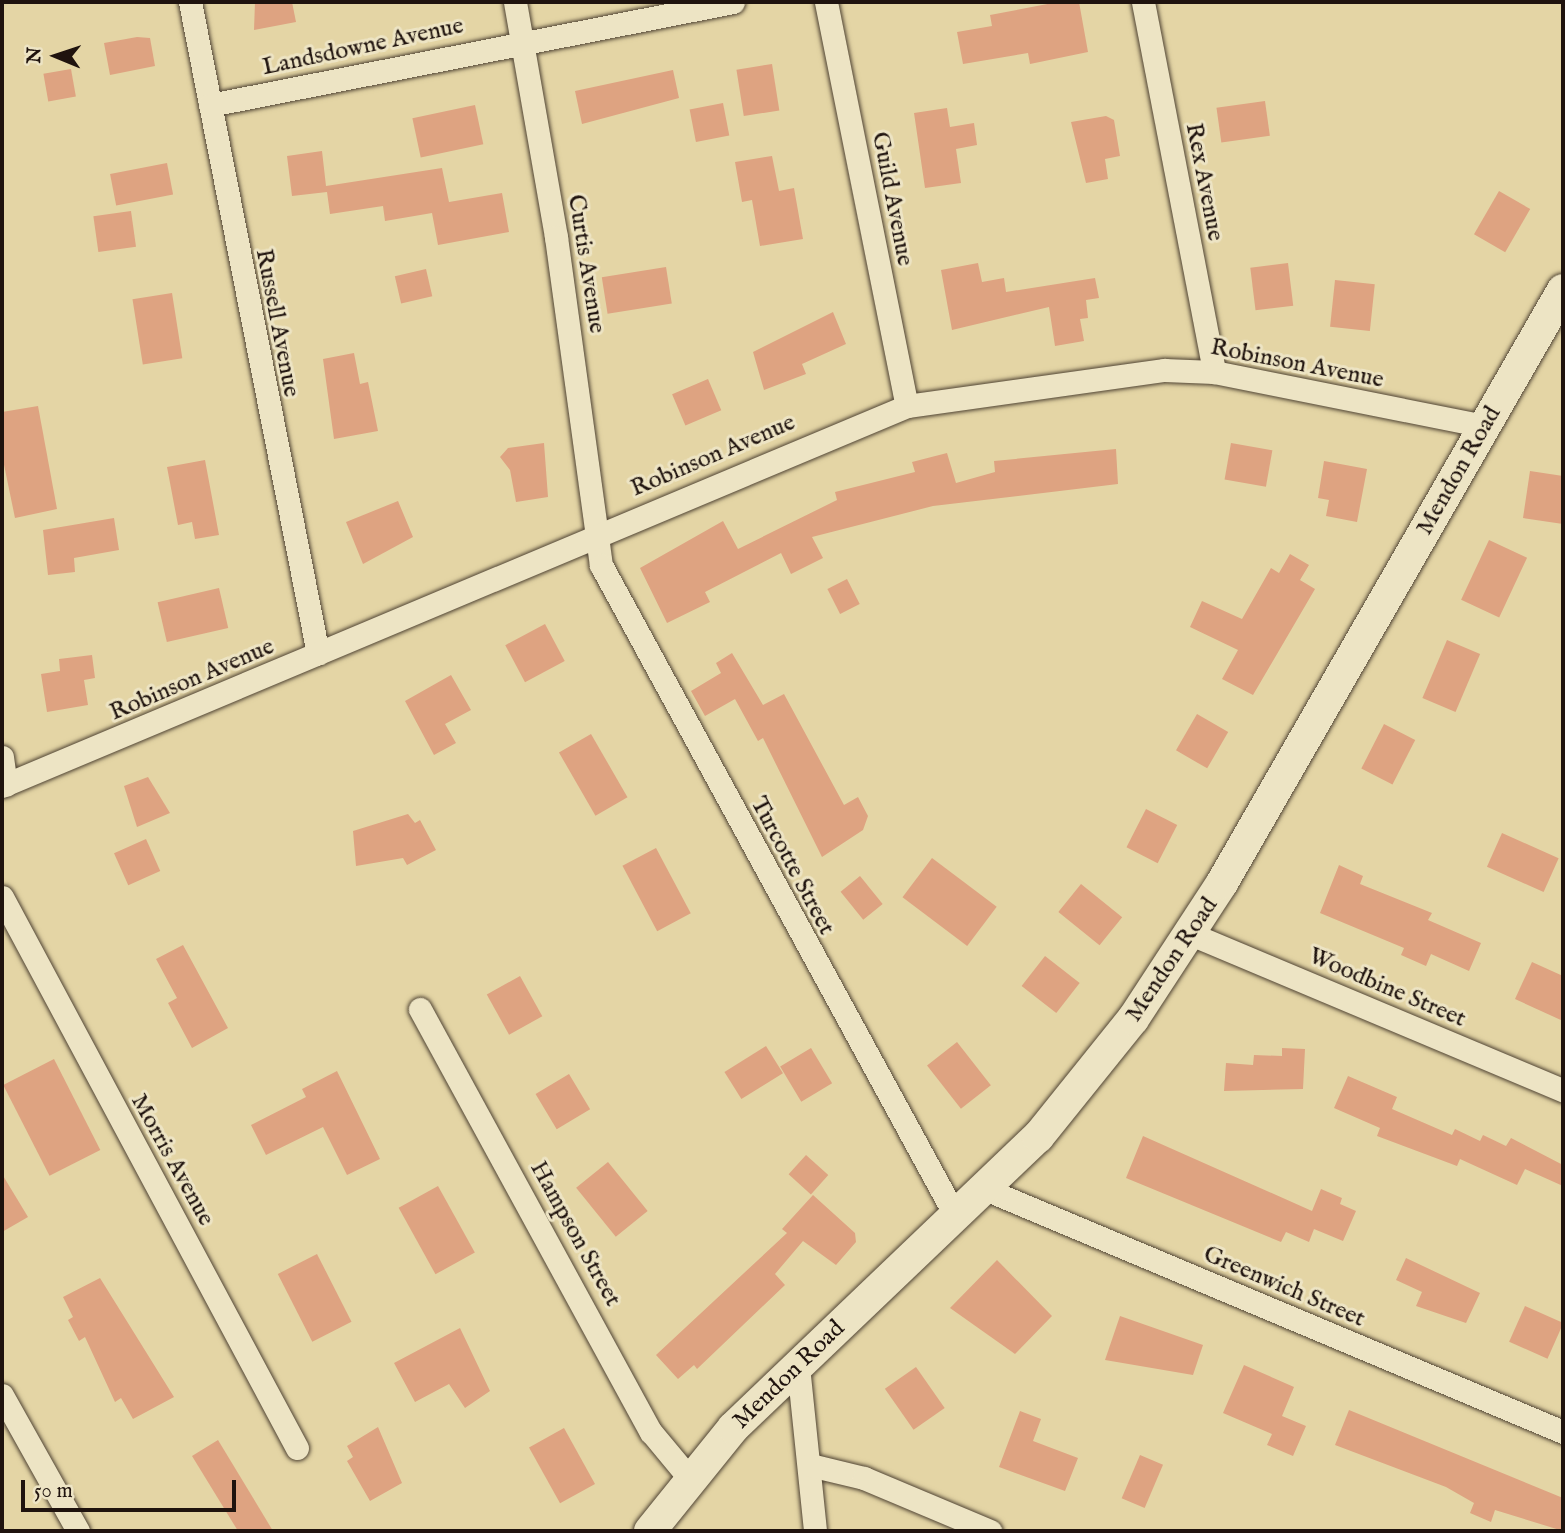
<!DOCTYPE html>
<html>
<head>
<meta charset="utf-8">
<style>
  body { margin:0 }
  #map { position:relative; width:1565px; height:1533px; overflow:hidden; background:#e4d5a5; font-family:"IM FELL English",serif }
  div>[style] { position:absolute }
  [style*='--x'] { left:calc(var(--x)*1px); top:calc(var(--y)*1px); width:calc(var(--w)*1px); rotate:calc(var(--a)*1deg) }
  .building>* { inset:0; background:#dea381; transform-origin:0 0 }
  .roads { filter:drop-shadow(0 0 2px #504434) drop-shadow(0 0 2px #504434) }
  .street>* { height:23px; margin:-11.5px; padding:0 11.5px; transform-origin:11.5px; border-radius:11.5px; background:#ede4c4 }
  .secondary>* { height:32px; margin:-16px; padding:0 16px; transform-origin:16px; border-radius:16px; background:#ede4c4 }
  span { translate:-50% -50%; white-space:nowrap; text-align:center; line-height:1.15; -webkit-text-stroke:6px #ede4c4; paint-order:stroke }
  .street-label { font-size:24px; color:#1f130e }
  .frame { position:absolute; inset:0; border:4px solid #1f130e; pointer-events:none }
  .north { position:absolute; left:21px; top:21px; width:70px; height:70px; -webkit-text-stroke:5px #ede4c4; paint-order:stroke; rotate:272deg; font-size:19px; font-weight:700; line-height:28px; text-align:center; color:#1f130e }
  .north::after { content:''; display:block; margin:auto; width:24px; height:32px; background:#1f130e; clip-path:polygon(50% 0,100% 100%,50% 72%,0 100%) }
  .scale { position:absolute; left:21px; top:1480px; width:215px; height:32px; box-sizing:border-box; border:4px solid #1f130e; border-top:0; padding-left:9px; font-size:21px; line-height:24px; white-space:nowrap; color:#1f130e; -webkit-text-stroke:5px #ede4c4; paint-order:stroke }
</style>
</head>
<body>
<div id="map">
  <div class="building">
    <div style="clip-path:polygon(255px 2px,292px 2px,296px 22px,254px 30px)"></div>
    <div style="clip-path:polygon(1058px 2px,1079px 2px,1088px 52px,1030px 64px,1028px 53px,963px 64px,957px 32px,992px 26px,990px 15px)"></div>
    <div style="clip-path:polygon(137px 37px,150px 38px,155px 66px,110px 75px,104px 43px)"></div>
    <div style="left:772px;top:64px;width:47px;height:36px;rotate:81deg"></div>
    <div style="left:71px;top:69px;width:28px;height:28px;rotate:80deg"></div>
    <div style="clip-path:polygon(673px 70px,679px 98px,582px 124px,575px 91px)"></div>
    <div style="left:1265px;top:101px;width:35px;height:49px;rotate:82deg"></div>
    <div style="left:723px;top:103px;width:33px;height:34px;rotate:79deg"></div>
    <div style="left:475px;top:105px;width:40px;height:64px;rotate:78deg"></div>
    <div style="clip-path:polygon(947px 108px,950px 127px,974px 123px,977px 145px,956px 149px,961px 183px,925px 188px,914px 113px)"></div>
    <div style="clip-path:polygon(1106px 116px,1114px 120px,1120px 156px,1105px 159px,1108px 179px,1086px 183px,1071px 122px)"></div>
    <div style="clip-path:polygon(322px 151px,326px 186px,442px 168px,449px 202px,502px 193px,509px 232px,438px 245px,432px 213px,385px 221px,383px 206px,330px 214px,327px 192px,292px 196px,287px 156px)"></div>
    <div style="clip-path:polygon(772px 156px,779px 191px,794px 188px,803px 239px,760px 246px,752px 200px,742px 202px,735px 162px)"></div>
    <div style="left:167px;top:163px;width:32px;height:58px;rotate:79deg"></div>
    <div style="left:1499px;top:191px;width:36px;height:50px;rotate:30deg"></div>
    <div style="left:131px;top:211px;width:36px;height:38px;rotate:82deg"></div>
    <div style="clip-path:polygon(978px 263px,982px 282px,1004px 278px,1006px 292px,1095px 278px,1099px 298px,1086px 300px,1088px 318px,1080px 319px,1084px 341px,1055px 346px,1049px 307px,952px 330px,941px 270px)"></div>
    <div style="left:1288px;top:263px;width:43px;height:38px;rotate:83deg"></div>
    <div style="left:666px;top:267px;width:37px;height:65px;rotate:81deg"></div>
    <div style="left:426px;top:269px;width:28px;height:32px;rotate:77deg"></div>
    <div style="left:1335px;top:280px;width:40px;height:47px;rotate:6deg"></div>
    <div style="left:172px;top:293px;width:66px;height:40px;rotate:81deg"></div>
    <div style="clip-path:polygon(833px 312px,846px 344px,802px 364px,806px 374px,764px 390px,753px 352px)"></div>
    <div style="clip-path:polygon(354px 353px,360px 384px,368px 382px,378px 431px,334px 439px,323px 359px)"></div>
    <div style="left:708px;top:379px;width:34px;height:39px;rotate:67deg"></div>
    <div style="clip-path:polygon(38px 406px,57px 509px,15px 518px,2px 455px,2px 412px)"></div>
    <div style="clip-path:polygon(544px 443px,548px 497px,516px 502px,510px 470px,500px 457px,508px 448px)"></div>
    <div style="left:1231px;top:443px;width:42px;height:37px;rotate:10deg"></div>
    <div style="clip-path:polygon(1116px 449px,1118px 484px,933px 506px,812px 537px,823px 558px,791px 574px,781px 553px,705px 592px,710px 602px,667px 623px,640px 568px,723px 521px,738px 549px,837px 500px,835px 492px,915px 472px,912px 462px,947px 453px,956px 483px,995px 472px,994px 461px)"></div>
    <div style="clip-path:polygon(205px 460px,219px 535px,195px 539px,192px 522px,178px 525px,167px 467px)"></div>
    <div style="clip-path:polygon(1324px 461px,1367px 469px,1357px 522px,1326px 516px,1329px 500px,1318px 498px)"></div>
    <div style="clip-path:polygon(1530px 471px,1563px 476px,1563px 524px,1523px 518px)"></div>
    <div style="clip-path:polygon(398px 501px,413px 537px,363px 564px,346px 522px)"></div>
    <div style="clip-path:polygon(114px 518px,119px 550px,74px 558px,75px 572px,48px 575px,43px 530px)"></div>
    <div style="left:1489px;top:540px;width:42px;height:66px;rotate:25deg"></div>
    <div style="clip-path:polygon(1290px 554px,1309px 565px,1300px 580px,1315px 589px,1253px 695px,1222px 679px,1238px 650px,1190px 627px,1202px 601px,1242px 619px,1271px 568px,1279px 573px)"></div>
    <div style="left:847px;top:579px;width:28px;height:22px;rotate:63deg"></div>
    <div style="left:219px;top:588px;width:41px;height:63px;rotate:77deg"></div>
    <div style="left:545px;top:624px;width:42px;height:45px;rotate:62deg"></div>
    <div style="left:1447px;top:640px;width:36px;height:63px;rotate:23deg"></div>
    <div style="clip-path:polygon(732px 653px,763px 705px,784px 694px,844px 805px,858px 797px,868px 816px,863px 830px,822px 857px,763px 738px,758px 741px,735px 699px,705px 716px,691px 691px,721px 673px,716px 663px)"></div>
    <div style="clip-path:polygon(92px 655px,95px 678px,84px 680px,88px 705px,47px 712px,41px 674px,60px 671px,59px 659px)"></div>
    <div style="clip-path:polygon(451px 675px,471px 710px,445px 724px,456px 743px,434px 755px,405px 701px)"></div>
    <div style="left:1197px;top:714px;width:36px;height:42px;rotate:30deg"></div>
    <div style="left:1384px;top:724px;width:35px;height:50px;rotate:27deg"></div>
    <div style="left:591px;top:734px;width:73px;height:37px;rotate:60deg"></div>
    <div style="clip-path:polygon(148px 777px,170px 813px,137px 827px,124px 786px)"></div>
    <div style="left:1146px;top:809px;width:35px;height:43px;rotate:27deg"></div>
    <div style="clip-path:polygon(408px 814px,415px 823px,420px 820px,436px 850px,407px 865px,403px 858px,356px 866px,353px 831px)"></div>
    <div style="left:1502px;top:833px;width:62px;height:37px;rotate:24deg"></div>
    <div style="left:146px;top:839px;width:35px;height:35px;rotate:66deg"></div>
    <div style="left:656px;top:848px;width:74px;height:38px;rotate:62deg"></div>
    <div style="left:932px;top:858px;width:81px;height:49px;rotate:37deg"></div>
    <div style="clip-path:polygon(1339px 865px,1363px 876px,1360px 884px,1432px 913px,1428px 920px,1481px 943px,1469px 971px,1431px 954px,1426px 966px,1401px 955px,1404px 948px,1320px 913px)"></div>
    <div style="left:860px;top:876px;width:36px;height:25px;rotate:51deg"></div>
    <div style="left:1081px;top:884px;width:53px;height:36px;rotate:39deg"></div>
    <div style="clip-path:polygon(183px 945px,228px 1028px,192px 1048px,168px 1003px,177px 998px,156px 959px)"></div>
    <div style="left:1045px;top:956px;width:44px;height:38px;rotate:38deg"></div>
    <div style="clip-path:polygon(1532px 962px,1563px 976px,1563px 1021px,1515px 999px)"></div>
    <div style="left:520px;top:976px;width:46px;height:38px;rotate:61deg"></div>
    <div style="left:957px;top:1042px;width:55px;height:38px;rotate:52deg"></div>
    <div style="left:766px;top:1046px;width:32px;height:49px;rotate:58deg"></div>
    <div style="left:811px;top:1048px;width:41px;height:36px;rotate:59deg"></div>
    <div style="clip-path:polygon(1282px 1048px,1305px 1049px,1303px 1089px,1224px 1091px,1226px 1063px,1253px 1065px,1254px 1055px,1282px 1056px)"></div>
    <div style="left:54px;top:1059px;width:102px;height:57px;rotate:63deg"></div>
    <div style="clip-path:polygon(337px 1071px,380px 1159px,347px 1175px,323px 1127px,266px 1155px,251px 1125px,306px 1097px,302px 1089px)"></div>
    <div style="left:569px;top:1074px;width:41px;height:39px;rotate:59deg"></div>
    <div style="clip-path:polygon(1348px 1076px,1397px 1097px,1392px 1109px,1452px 1135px,1455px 1129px,1480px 1141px,1483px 1135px,1506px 1146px,1511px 1138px,1563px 1165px,1563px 1186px,1525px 1169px,1517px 1185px,1460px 1159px,1457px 1166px,1377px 1136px,1380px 1128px,1334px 1108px)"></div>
    <div style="clip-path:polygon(1143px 1136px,1312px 1211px,1321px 1189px,1342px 1198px,1340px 1204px,1356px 1211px,1343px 1241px,1314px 1229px,1309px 1242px,1286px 1232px,1281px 1242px,1126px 1178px)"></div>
    <div style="left:806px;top:1155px;width:30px;height:26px;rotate:42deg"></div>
    <div style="left:608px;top:1162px;width:63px;height:41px;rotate:51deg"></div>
    <div style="clip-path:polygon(2px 1174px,28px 1217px,2px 1232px)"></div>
    <div style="left:438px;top:1186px;width:76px;height:45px;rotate:61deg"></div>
    <div style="clip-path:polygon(813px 1195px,855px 1233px,856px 1242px,836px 1265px,803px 1241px,775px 1274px,785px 1285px,697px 1369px,694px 1365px,678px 1379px,656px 1355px,787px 1233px,782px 1229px)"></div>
    <div style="left:317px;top:1254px;width:76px;height:44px;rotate:63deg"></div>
    <div style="clip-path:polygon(1406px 1258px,1480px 1293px,1466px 1323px,1416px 1306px,1422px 1292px,1396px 1280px)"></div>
    <div style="clip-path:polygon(997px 1260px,1052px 1316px,1015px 1354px,950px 1308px)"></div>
    <div style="clip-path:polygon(100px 1278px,174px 1397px,133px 1419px,121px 1398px,115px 1402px,85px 1337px,79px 1341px,68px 1320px,73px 1317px,63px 1297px)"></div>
    <div style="left:1525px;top:1306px;width:42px;height:39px;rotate:24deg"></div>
    <div style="clip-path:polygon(1120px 1316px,1203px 1345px,1193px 1375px,1105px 1360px)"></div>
    <div style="clip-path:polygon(460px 1328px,490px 1391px,465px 1408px,449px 1384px,415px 1402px,394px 1363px)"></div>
    <div style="clip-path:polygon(1244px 1365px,1294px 1387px,1282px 1416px,1306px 1426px,1293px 1456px,1267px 1445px,1272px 1434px,1223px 1413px)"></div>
    <div style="left:916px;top:1367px;width:50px;height:38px;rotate:55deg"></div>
    <div style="clip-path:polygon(1349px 1410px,1563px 1498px,1563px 1531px,1495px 1510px,1491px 1522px,1470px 1513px,1474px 1503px,1446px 1487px,1335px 1445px)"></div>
    <div style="clip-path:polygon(1020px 1411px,1041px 1419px,1033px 1441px,1078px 1458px,1065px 1491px,999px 1467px)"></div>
    <div style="clip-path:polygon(378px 1427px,402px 1483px,370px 1501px,347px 1461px,353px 1457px,347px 1446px)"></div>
    <div style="left:564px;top:1428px;width:64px;height:40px;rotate:61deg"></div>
    <div style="clip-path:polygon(218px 1440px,273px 1531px,238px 1531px,192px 1456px)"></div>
    <div style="left:1140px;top:1455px;width:25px;height:47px;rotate:23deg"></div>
  </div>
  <div class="roads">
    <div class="street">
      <div style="--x:190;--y:2;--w:664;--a:78.89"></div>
      <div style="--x:515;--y:2;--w:239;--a:80.1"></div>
      <div style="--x:556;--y:237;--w:331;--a:82.2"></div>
      <div style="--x:601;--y:565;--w:742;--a:61.43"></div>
      <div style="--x:826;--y:2;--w:412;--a:78.7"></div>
      <div style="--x:1143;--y:2;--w:377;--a:79.1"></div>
      <div style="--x:210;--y:105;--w:533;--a:-11.14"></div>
      <div style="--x:2;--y:757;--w:28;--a:82"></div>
      <div style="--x:2;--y:786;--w:982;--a:-22.78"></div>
      <div style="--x:907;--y:406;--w:260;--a:-8"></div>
      <div style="--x:1164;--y:370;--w:50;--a:2.3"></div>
      <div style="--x:1214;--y:372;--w:276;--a:11.3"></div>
      <div style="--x:2;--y:897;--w:625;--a:61.84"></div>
      <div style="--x:1191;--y:934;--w:403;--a:22.8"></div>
      <div style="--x:420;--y:1009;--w:482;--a:61.4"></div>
      <div style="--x:651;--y:1432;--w:61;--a:50.3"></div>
      <div style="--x:985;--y:1189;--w:627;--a:22.8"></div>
      <div style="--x:798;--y:1366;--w:166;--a:84.1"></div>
      <div style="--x:2;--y:1395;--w:156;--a:60.8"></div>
      <div style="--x:810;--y:1465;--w:56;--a:13.5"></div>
      <div style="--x:864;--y:1478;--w:137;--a:22.8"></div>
    </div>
    <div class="secondary">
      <div style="--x:650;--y:1531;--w:132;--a:-51.1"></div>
      <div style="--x:733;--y:1428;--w:422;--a:-43.7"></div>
      <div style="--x:1038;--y:1137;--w:151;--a:-51.2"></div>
      <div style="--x:1133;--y:1019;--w:163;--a:-56.8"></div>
      <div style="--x:1222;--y:883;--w:684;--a:-60.1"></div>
    </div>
  </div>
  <div class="street-label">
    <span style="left:363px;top:47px;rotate:-12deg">Landsdowne Avenue</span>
    <span style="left:1204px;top:182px;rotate:79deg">Rex Avenue</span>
    <span style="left:892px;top:199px;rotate:79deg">Guild Avenue</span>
    <span style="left:586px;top:264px;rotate:81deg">Curtis Avenue</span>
    <span style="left:277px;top:323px;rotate:79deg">Russell Avenue</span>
    <span style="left:1297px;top:364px;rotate:11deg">Robinson Avenue</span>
    <span style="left:713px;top:456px;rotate:-23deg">Robinson Avenue</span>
    <span style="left:1459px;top:471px;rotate:-60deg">Mendon Road</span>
    <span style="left:192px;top:680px;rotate:-23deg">Robinson Avenue</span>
    <span style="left:792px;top:866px;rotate:62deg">Turcotte Street</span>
    <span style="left:1172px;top:960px;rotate:-56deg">Mendon Road</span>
    <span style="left:1387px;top:988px;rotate:23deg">Woodbine Street</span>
    <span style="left:172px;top:1160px;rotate:61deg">Morris Avenue</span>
    <span style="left:575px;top:1234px;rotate:61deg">Hampson Street</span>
    <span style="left:1284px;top:1287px;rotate:23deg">Greenwich Street</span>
    <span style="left:789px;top:1375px;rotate:-44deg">Mendon Road</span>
  </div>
  <div class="frame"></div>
  <div class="north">N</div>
  <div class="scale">50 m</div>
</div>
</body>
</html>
